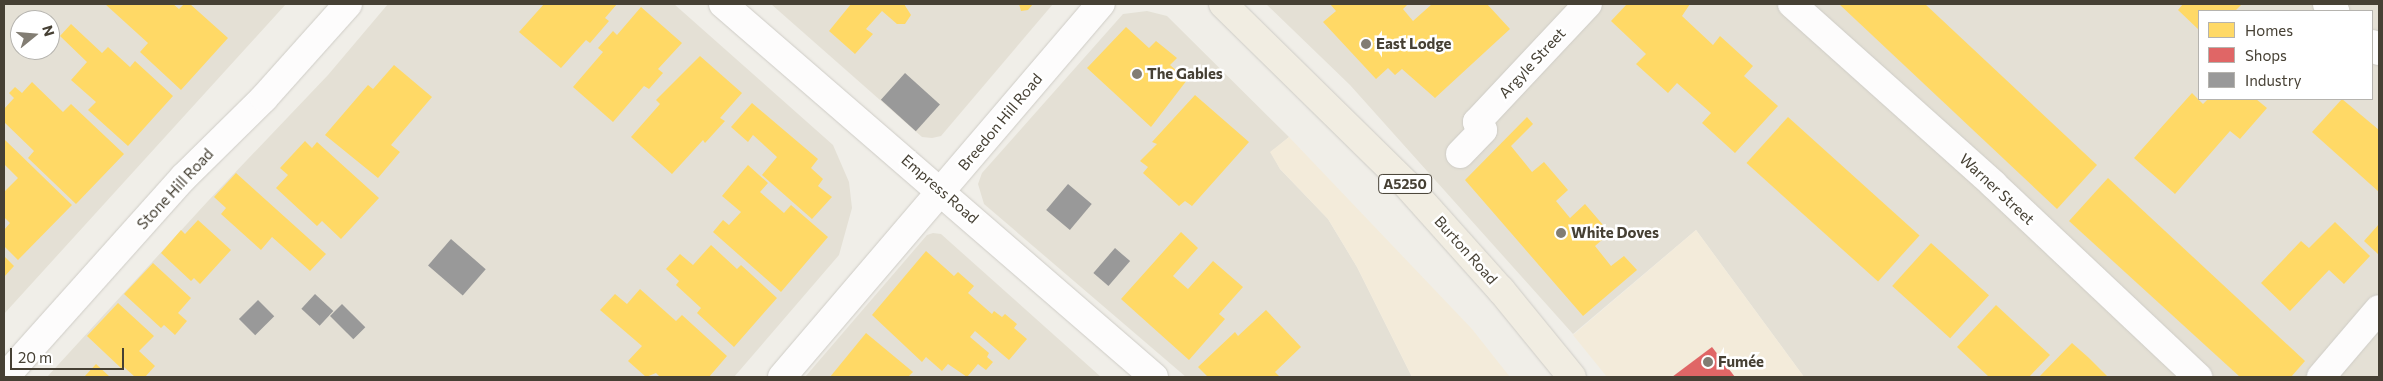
<!DOCTYPE html>
<html>
<head>
<meta charset="utf-8">
<style>
  body { margin:0 }
  #map { position:relative; width:2383px; height:381px; overflow:hidden; background:#f0eee8; font-family:Commissioner,sans-serif }
  div>[style] { position:absolute }
  [style*='--x'] { left:calc(var(--x)*1px); top:calc(var(--y)*1px); width:calc(var(--w)*1px); rotate:calc(var(--a)*1deg) }
  .residential>* { inset:0; background:#e4e0d5 }
  .commercial>* { inset:0; background:#f3ebda }
  .homes>* { inset:0; background:#ffd966; transform-origin:0 0 }
  .shops>* { inset:0; background:#e06666 }
  .industry>* { inset:0; background:#999; transform-origin:0 0 }
  .roads { filter:drop-shadow(0 0 1px #ceccc6) drop-shadow(0 0 1px #ceccc6) }
  .minor>* { height:28px; margin:-14px; padding:0 14px; transform-origin:14px; border-radius:14px; background:#fdfcfc }
  .major>* { height:28px; margin:-14px; padding:0 14px; transform-origin:14px; border-radius:14px; background:#f1ede2 }
  .dots>* { width:14px; height:14px; translate:-50% -50%; box-sizing:border-box; border:2px solid #fff; border-radius:50% }
  span { translate:-50% -50%; white-space:nowrap; text-align:center; line-height:1.15; -webkit-text-stroke:5px #fff; paint-order:stroke }
  .shield-label span { padding:1px 4px; background:#fff; border:1px solid; border-radius:4px; -webkit-text-stroke-width:0 }
  .shield-label { font-size:14px; color:#464034; font-weight:700 }
  .poi-label { font-size:15px; color:#464034; font-weight:700 }
  .left { translate:0 -50%; text-align:left }
  .street-label { font-size:15px; color:#464034 }
  .frame { position:absolute; inset:0; border:5px solid #464034; pointer-events:none }
  .legend { position:absolute; left:2198px; top:10px; width:175px; height:90px; box-sizing:border-box; background:#fff; border:1px solid #b5b3ae; margin:0; padding:6px 9px; list-style:none; font-size:15px; color:#464034 }
  .legend li { display:flex; align-items:center; gap:10px; height:25px }
  .legend b { width:25px; border:1px solid #b5b3ae }
  .north { position:absolute; left:10px; top:10px; width:50px; height:50px; box-sizing:border-box; background:#fff; border:1px solid #b5b3ae; border-radius:50%; rotate:73deg; font-size:14px; font-weight:700; line-height:20px; text-align:center; color:#464034 }
  .north::after { content:''; display:block; margin:auto; width:18px; height:22px; background:#827d73; clip-path:polygon(50% 0,100% 100%,50% 72%,0 100%) }
  .scale { position:absolute; left:10px; top:348px; width:114px; height:22px; box-sizing:border-box; border:2px solid #464034; border-top:0; padding-left:6px; font-size:15px; line-height:18px; white-space:nowrap; color:#464034; -webkit-text-stroke:4px #fff; paint-order:stroke }
</style>
</head>
<body>
<div id="map">
  <div class="residential">
    <div style="clip-path:polygon(evenodd,4px 4px,286px 4px,4px 314px,4px 4px,20px 20px,50px 20px,50px 50px,20px 50px,20px 20px)"></div>
    <div style="clip-path:polygon(388px 4px,674px 4px,833px 145px,849px 182px,852px 208px,839px 255px,734px 377px,47px 377px,208px 201px,328px 75px)"></div>
    <div style="clip-path:polygon(771px 4px,1053px 4px,941px 136px,932px 138px,922px 137px)"></div>
    <div style="clip-path:polygon(evenodd,1266px 4px,2379px 4px,2379px 377px,1804px 377px,1696px 230px,1573px 334px,1350px 85px,1266px 4px,2199px 11px,2372px 11px,2372px 99px,2199px 99px,2199px 11px)"></div>
    <div style="clip-path:polygon(1147px 11px,1167px 16px,1289px 137px,1271px 152px,1280px 169px,1328px 219px,1357px 267px,1412px 377px,1186px 377px,984px 204px,978px 184px,982px 173px,1123px 14px)"></div>
    <div style="clip-path:polygon(933px 233px,941px 234px,1101px 377px,805px 377px,927px 235px)"></div>
  </div>
  <div class="commercial">
    <div style="clip-path:polygon(1289px 137px,1472px 329px,1510px 377px,1412px 377px,1357px 267px,1328px 219px,1280px 169px,1270px 152px)"></div>
    <div style="clip-path:polygon(1696px 230px,1804px 377px,1607px 377px,1573px 335px)"></div>
  </div>
  <div class="homes">
    <div style="clip-path:polygon(105px 4px,173px 4px,179px 9px,184px 4px,190px 4px,228px 38px,181px 90px,140px 52px,148px 43px)"></div>
    <div style="clip-path:polygon(544px 4px,617px 4px,605px 18px,609px 21px,590px 43px,586px 40px,561px 68px,519px 32px)"></div>
    <div style="clip-path:polygon(851px 4px,904px 4px,911px 15px,905px 24px,897px 24px,882px 11px,866px 29px,873px 34px,855px 54px,829px 31px)"></div>
    <div style="clip-path:polygon(1019px 4px,1033px 4px,1028px 10px,1021px 11px)"></div>
    <div style="clip-path:polygon(1330px 4px,1408px 4px,1403px 9px,1413px 21px,1432px 4px,1487px 4px,1510px 29px,1435px 98px,1402px 69px,1395px 75px,1388px 68px,1376px 79px,1323px 22px,1336px 11px)"></div>
    <div style="clip-path:polygon(1627px 4px,1690px 4px,1682px 16px,1713px 45px,1720px 36px,1753px 66px,1744px 76px,1778px 106px,1735px 153px,1702px 123px,1711px 113px,1677px 83px,1668px 93px,1636px 64px,1646px 54px,1611px 21px)"></div>
    <div style="clip-path:polygon(1839px 4px,1925px 4px,2097px 165px,2057px 209px)"></div>
    <div style="clip-path:polygon(2183px 4px,2242px 4px,2235px 11px,2199px 11px,2199px 30px,2178px 10px)"></div>
    <div style="clip-path:polygon(641px 7px,682px 43px,658px 69px,663px 73px,649px 89px,644px 86px,613px 122px,573px 87px,603px 52px,598px 48px,613px 31px,617px 35px)"></div>
    <div style="clip-path:polygon(71px 24px,102px 53px,108px 47px,130px 67px,135px 61px,173px 96px,128px 146px,88px 110px,96px 102px,71px 80px,87px 62px,60px 36px)"></div>
    <div style="clip-path:polygon(1126px 27px,1149px 48px,1156px 41px,1177px 58px,1170px 65px,1187px 80px,1151px 127px,1087px 68px)"></div>
    <div style="clip-path:polygon(700px 56px,742px 93px,720px 118px,725px 121px,705px 143px,703px 140px,672px 174px,631px 137px,660px 104px,656px 100px)"></div>
    <div style="clip-path:polygon(394px 65px,432px 97px,391px 145px,400px 152px,378px 178px,325px 135px,368px 85px,373px 89px)"></div>
    <div style="clip-path:polygon(32px 82px,63px 112px,71px 104px,124px 154px,76px 204px,28px 158px,34px 151px,4px 122px,4px 109px,14px 98px,9px 93px,15px 87px,22px 93px)"></div>
    <div style="clip-path:polygon(2192px 93px,2203px 104px,2208px 99px,2256px 99px,2267px 108px,2240px 139px,2230px 131px,2175px 194px,2134px 158px)"></div>
    <div style="clip-path:polygon(1195px 95px,1249px 142px,1192px 206px,1185px 201px,1179px 206px,1143px 173px,1148px 167px,1140px 161px,1157px 144px,1152px 142px)"></div>
    <div style="clip-path:polygon(2342px 99px,2379px 130px,2379px 192px,2312px 132px)"></div>
    <div style="clip-path:polygon(752px 103px,818px 159px,811px 168px,823px 179px,818px 186px,832px 197px,812px 219px,762px 175px,777px 157px,753px 135px,748px 142px,731px 127px)"></div>
    <div style="clip-path:polygon(1527px 117px,1533px 124px,1511px 146px,1532px 172px,1544px 162px,1568px 190px,1556px 201px,1570px 218px,1585px 204px,1610px 233px,1595px 246px,1611px 266px,1624px 256px,1637px 270px,1583px 316px,1465px 180px)"></div>
    <div style="left:1788px;top:117px;width:177px;height:62px;rotate:42deg"></div>
    <div style="clip-path:polygon(4px 139px,72px 205px,18px 260px,4px 246px,4px 230px,10px 223px,4px 217px,4px 192px,18px 178px,4px 164px)"></div>
    <div style="clip-path:polygon(305px 141px,312px 148px,317px 142px,379px 198px,341px 239px,322px 221px,317px 226px,276px 188px,288px 175px,280px 168px)"></div>
    <div style="clip-path:polygon(748px 165px,768px 183px,760px 192px,784px 213px,791px 205px,828px 237px,781px 292px,713px 232px,723px 220px,729px 225px,741px 212px,722px 196px)"></div>
    <div style="clip-path:polygon(236px 173px,326px 254px,310px 271px,272px 237px,261px 250px,221px 214px,226px 208px,214px 197px)"></div>
    <div style="clip-path:polygon(2108px 178px,2305px 361px,2291px 377px,2240px 377px,2069px 221px)"></div>
    <div style="clip-path:polygon(198px 220px,231px 250px,200px 284px,194px 278px,191px 281px,161px 253px,181px 230px,185px 234px)"></div>
    <div style="clip-path:polygon(2335px 222px,2370px 256px,2344px 284px,2329px 270px,2290px 311px,2261px 283px,2301px 241px,2309px 248px)"></div>
    <div style="clip-path:polygon(2379px 224px,2379px 255px,2364px 241px)"></div>
    <div style="clip-path:polygon(1181px 232px,1198px 248px,1173px 276px,1188px 289px,1213px 261px,1243px 287px,1219px 314px,1225px 319px,1189px 360px,1121px 299px)"></div>
    <div style="left:1931px;top:243px;width:78px;height:58px;rotate:42deg"></div>
    <div style="clip-path:polygon(711px 245px,737px 269px,741px 265px,777px 298px,734px 347px,697px 313px,701px 308px,676px 285px,679px 281px,666px 269px,680px 254px,693px 265px)"></div>
    <div style="clip-path:polygon(926px 251px,954px 276px,958px 272px,974px 286px,968px 293px,992px 314px,994px 311px,1002px 317px,1005px 314px,1017px 324px,1014px 328px,1027px 339px,1009px 360px,975px 331px,970px 337px,989px 353px,987px 357px,993px 362px,986px 370px,978px 364px,967px 377px,948px 364px,942px 371px,926px 357px,922px 362px,872px 315px)"></div>
    <div style="clip-path:polygon(4px 256px,14px 266px,4px 277px)"></div>
    <div style="clip-path:polygon(153px 263px,191px 298px,178px 313px,187px 321px,175px 335px,164px 325px,161px 328px,124px 294px)"></div>
    <div style="clip-path:polygon(640px 289px,676px 321px,682px 315px,727px 356px,709px 377px,660px 377px,656px 373px,646px 377px,628px 361px,642px 346px,600px 310px,615px 294px,627px 304px)"></div>
    <div style="clip-path:polygon(118px 303px,154px 336px,139px 351px,155px 366px,145px 377px,135px 377px,124px 367px,122px 369px,87px 336px)"></div>
    <div style="clip-path:polygon(1996px 305px,2050px 355px,2029px 377px,1989px 377px,1957px 347px)"></div>
    <div style="clip-path:polygon(1266px 310px,1301px 347px,1275px 372px,1280px 377px,1208px 377px,1198px 367px,1235px 332px,1238px 336px)"></div>
    <div style="clip-path:polygon(866px 333px,913px 372px,908px 377px,830px 377px)"></div>
    <div style="clip-path:polygon(2072px 343px,2089px 358px,2108px 377px,2039px 377px)"></div>
    <div style="clip-path:polygon(96px 364px,110px 377px,84px 377px)"></div>
  </div>
  <div class="shops">
    <div style="clip-path:polygon(1712px 347px,1735px 377px,1672px 377px)"></div>
  </div>
  <div class="industry">
    <div style="left:905px;top:73px;width:47px;height:36px;rotate:42deg"></div>
    <div style="left:1068px;top:184px;width:31px;height:34px;rotate:40deg"></div>
    <div style="left:451px;top:239px;width:46px;height:35px;rotate:41deg"></div>
    <div style="left:1115px;top:248px;width:20px;height:33px;rotate:41deg"></div>
    <div style="left:315px;top:294px;width:25px;height:20px;rotate:43deg"></div>
    <div style="left:258px;top:300px;width:23px;height:27px;rotate:45deg"></div>
    <div style="left:342px;top:304px;width:33px;height:17px;rotate:45deg"></div>
  </div>
  <div class="roads">
    <div class="minor">
      <div style="--x:723;--y:4;--w:570;--a:40.87"></div>
      <div style="--x:1792;--y:4;--w:270;--a:41.8"></div>
      <div style="--x:1993;--y:184;--w:282;--a:43.3"></div>
      <div style="--x:2327;--y:4;--w:11;--a:41"></div>
      <div style="--x:2372;--y:44;--w:10;--a:45"></div>
      <div style="--x:1460;--y:154;--w:33;--a:-46"></div>
      <div style="--x:1483;--y:130;--w:10;--a:-127"></div>
      <div style="--x:1477;--y:122;--w:162;--a:-46.8"></div>
      <div style="--x:5;--y:377;--w:268;--a:-48.2"></div>
      <div style="--x:184;--y:177;--w:112;--a:-44.6"></div>
      <div style="--x:264;--y:98;--w:126;--a:-48.2"></div>
      <div style="--x:782;--y:377;--w:491;--a:-49.5"></div>
      <div style="--x:2321;--y:377;--w:89;--a:-49.5"></div>
    </div>
    <div class="major">
      <div style="--x:1223;--y:4;--w:258;--a:44.5"></div>
      <div style="--x:1407;--y:185;--w:141;--a:48.2"></div>
      <div style="--x:1501;--y:290;--w:112;--a:50.8"></div>
    </div>
  </div>
  <div class="dots">
    <div style="left:1366px;top:44px;background:#827d73"></div>
    <div style="left:1137px;top:74px;background:#827d73"></div>
    <div style="left:1561px;top:233px;background:#827d73"></div>
    <div style="left:1708px;top:362px;background:#827d73"></div>
  </div>
  <div class="shield-label">
    <span style="left:1405px;top:184px">A5250</span>
  </div>
  <div class="poi-label">
    <span class="left" style="left:1376px;top:44px">East Lodge</span>
    <span class="left" style="left:1147px;top:74px">The Gables</span>
    <span class="left" style="left:1571px;top:233px">White Doves</span>
    <span class="left" style="left:1718px;top:362px">Fumée</span>
  </div>
  <div class="street-label">
    <span style="left:1532px;top:63px;rotate:-47deg">Argyle Street</span>
    <span style="left:1000px;top:122px;rotate:-50deg">Breedon Hill Road</span>
    <span style="left:175px;top:189px;rotate:-47deg">Stone Hill Road</span>
    <span style="left:940px;top:189px;rotate:41deg">Empress Road</span>
    <span style="left:1997px;top:189px;rotate:43deg">Warner Street</span>
    <span style="left:1466px;top:250px;rotate:48deg">Burton Road</span>
  </div>
  <div class="frame"></div>
  <ul class="legend">
  <li><b style="height:14px;background:#ffd966"></b>Homes</li>
  <li><b style="height:14px;background:#e06666"></b>Shops</li>
  <li><b style="height:14px;background:#999"></b>Industry</li>
  </ul>
  <div class="north">N</div>
  <div class="scale">20 m</div>
</div>
</body>
</html>
